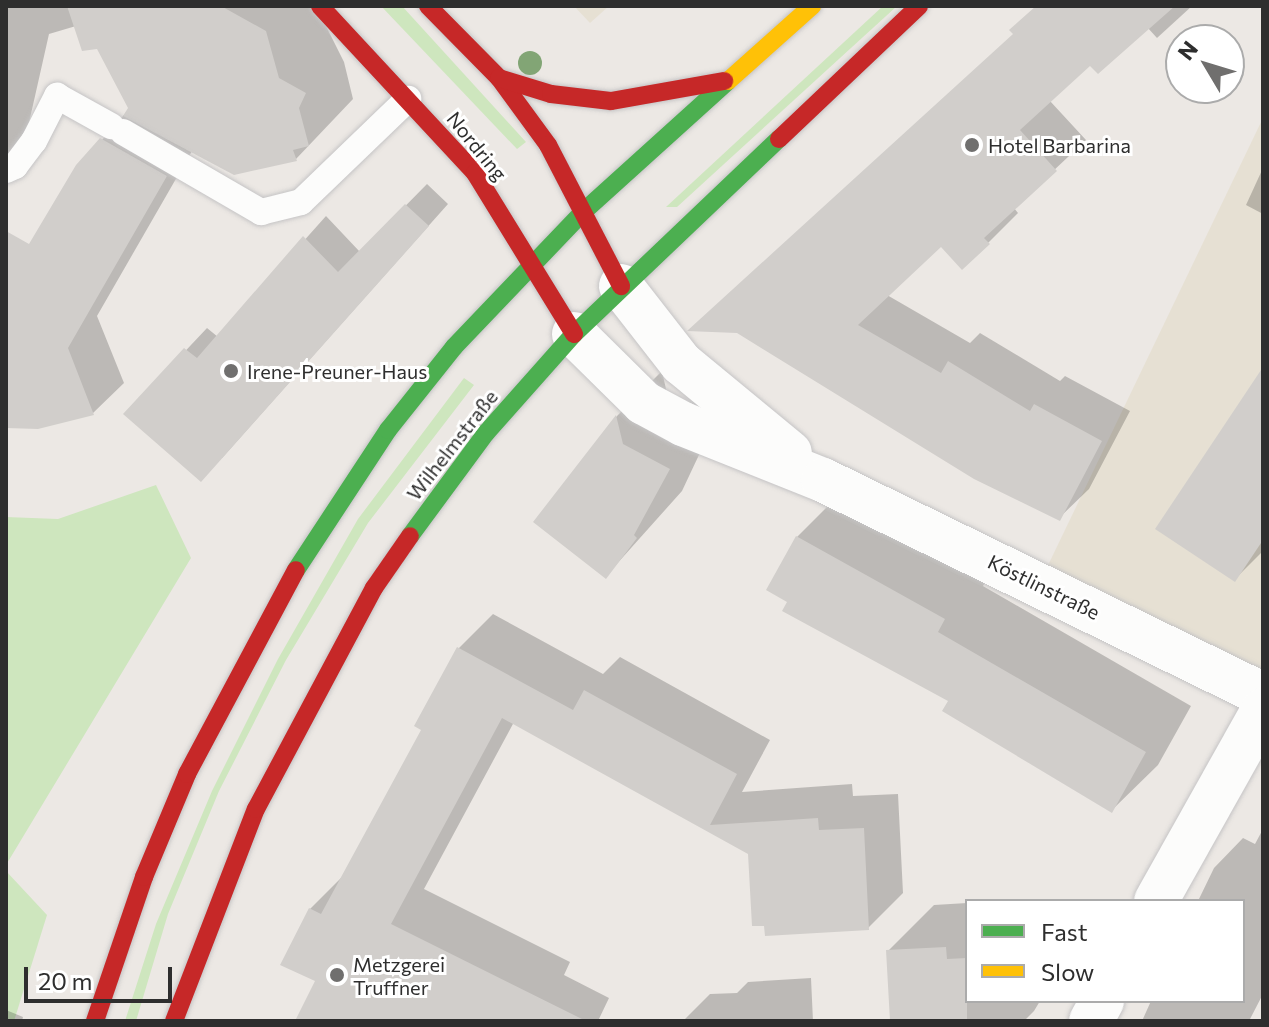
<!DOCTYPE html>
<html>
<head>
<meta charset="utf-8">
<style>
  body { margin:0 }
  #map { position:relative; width:1269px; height:1027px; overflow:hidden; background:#ece8e4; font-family:Commissioner,sans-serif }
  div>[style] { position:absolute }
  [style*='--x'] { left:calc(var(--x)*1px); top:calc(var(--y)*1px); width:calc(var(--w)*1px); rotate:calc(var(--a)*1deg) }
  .education>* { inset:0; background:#e6e0d3 }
  .green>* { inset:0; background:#cee6be }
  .shadow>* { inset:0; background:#0003 }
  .building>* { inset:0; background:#d1cecb }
  .roads { filter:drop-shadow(0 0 2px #c5c4c5) drop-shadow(0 0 2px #c5c4c5) }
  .lane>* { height:26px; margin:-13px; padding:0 13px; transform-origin:13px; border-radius:13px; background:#fcfcfb }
  .street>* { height:44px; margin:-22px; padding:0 22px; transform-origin:22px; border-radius:22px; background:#fcfcfb }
  .fast>* { height:18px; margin:-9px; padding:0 9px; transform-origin:9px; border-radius:9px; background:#4caf50 }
  .slow>* { height:18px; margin:-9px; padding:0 9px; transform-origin:9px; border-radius:9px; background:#ffc107 }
  .jam>* { height:18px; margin:-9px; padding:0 9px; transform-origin:9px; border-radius:9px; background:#c62828 }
  .trees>* { width:24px; height:24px; margin:-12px; border-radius:50%; background:#82a575 }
  .dots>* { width:22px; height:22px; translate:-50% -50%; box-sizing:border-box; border:4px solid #fff; border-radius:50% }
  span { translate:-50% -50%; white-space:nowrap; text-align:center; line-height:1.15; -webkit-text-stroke:6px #fff; paint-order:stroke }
  .poi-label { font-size:20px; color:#2e2e2e }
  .left { translate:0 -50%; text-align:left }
  .street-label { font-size:20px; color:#2e2e2e }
  .frame { position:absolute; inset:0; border:8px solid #2e2e2e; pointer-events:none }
  .legend { position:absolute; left:965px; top:899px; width:280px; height:104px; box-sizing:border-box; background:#fff; border:2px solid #ababab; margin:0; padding:10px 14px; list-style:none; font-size:24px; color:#2e2e2e }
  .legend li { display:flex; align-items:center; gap:16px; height:40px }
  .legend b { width:40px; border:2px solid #ababab }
  .north { position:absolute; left:1165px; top:24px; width:80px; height:80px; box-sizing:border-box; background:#fff; border:2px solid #ababab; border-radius:50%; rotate:308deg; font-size:22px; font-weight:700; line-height:32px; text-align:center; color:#2e2e2e }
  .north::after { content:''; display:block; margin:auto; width:28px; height:36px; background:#706f6e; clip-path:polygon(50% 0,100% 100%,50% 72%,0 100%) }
  .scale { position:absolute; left:24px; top:967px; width:148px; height:36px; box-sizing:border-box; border:4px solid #2e2e2e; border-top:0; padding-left:10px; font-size:24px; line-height:28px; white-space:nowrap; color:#2e2e2e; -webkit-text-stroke:6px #fff; paint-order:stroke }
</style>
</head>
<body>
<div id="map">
  <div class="education">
    <div style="clip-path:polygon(574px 6px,609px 6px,590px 23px)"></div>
    <div style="clip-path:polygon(1263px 118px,1263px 695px,1039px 584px)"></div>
  </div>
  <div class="green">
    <div style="clip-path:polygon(381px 6px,402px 6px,526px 142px,517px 149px)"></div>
    <div style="clip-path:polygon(883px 6px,897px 6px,677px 207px,666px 207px)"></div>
    <div style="clip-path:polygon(464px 378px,474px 385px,368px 523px,286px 660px,219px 791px,168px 914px,136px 1021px,125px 1021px,156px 924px,212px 791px,278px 659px,358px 519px)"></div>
    <div style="clip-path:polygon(156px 485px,191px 558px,6px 865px,6px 517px,58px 519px)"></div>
    <div style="clip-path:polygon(6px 871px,47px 915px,14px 1021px,6px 1021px)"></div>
  </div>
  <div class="shadow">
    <div style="clip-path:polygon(6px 6px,316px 6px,344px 62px,353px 99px,296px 159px,192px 151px,97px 316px,124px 383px,93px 413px,37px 427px,6px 424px,6px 289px,102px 140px,130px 108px,98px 46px,76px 26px,49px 34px,24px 145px,6px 163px)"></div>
    <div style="clip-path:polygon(1045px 6px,1192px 6px,1157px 38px,1147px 27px,1091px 63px,1050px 101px,1086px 140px,1014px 208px,1018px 213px,989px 242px,962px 267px,941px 245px,887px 295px,970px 343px,980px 333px,1060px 381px,1065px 376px,1130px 411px,1089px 489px,1059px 518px,738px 331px,692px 329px)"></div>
    <div style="clip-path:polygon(1263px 168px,1263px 214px,1246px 205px)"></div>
    <div style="clip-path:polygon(427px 184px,448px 204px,222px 458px,126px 414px,207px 328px,218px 337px,326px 216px,360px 252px)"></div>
    <div style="clip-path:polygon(662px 371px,668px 398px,714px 423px,682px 491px,606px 576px,535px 522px,617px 416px)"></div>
    <div style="clip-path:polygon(1263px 371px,1263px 551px,1235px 579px)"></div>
    <div style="clip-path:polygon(843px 491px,990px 573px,983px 586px,1191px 706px,1158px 765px,1112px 810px,951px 700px,790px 601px,797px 537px)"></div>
    <div style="clip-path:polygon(493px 614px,603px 674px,620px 657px,770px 740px,742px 792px,852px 784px,853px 796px,898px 794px,903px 893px,868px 928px,750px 852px,514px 722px,424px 889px,570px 962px,564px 975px,609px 998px,598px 1021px,297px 1021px,318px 980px,282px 964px,310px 909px,345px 874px,424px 730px,458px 649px)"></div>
    <div style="clip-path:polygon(1263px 829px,1263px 994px,1249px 1021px,1142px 1021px,1151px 1001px,1243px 1001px,1243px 901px,1198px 901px,1214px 868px,1243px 838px,1255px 844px)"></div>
    <div style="clip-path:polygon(967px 903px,967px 1001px,1040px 1001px,1034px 1011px,1024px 1021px,892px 1021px,888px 951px,934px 905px)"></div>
    <div style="clip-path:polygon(811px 978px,813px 1021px,683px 1021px,710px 994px,737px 993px,748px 982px)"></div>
    <div style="clip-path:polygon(6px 1010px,23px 1017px,22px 1021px,6px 1021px)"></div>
  </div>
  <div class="building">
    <div style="clip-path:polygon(67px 6px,221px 6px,266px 31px,279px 78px,306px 93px,299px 108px,309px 146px,293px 150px,297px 161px,234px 175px,123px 116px,128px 108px,97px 49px,82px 51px)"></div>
    <div style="clip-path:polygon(1036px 6px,1175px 6px,1098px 74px,1090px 66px,1020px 130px,1057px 171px,984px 238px,990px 244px,962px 270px,941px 247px,858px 325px,941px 373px,948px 361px,1030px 411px,1034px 404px,1102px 441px,1060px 521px,974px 479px,737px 333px,687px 331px,1013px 34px,1009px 30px)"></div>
    <div style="clip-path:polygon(100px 138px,167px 176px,68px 348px,94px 415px,38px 429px,6px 428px,6px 231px,29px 244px,76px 165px)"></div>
    <div style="clip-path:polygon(405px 204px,429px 226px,201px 482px,123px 414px,184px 348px,197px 358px,303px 236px,338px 272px)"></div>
    <div style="clip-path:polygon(1263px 367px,1263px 540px,1235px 582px,1155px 529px)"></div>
    <div style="clip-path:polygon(616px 415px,623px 444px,670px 469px,634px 535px,637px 538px,606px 579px,533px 522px)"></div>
    <div style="clip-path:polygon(796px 536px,945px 619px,938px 632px,1146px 752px,1112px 813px,942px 711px,948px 701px,782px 611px,787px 602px,766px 590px)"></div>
    <div style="clip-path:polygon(457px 647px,573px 710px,584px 690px,737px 774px,710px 825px,818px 818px,819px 830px,864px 828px,869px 930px,765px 936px,764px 926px,752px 926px,748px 854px,502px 718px,391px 924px,586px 1021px,295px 1021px,315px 981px,280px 965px,309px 908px,321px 914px,421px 730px,414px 726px)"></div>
    <div style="clip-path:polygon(946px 947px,947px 959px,967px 958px,967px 1021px,890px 1021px,886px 950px)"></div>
  </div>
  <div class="roads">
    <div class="lane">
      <div style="--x:123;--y:132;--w:160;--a:30.1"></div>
      <div style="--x:261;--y:212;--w:41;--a:-14"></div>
      <div style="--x:301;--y:202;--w:149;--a:-43.9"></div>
      <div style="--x:6;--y:170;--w:10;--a:-24"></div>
      <div style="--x:15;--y:166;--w:31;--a:-53"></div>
      <div style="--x:34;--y:141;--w:51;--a:-62.9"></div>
      <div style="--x:57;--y:96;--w:62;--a:29.1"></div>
    </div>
    <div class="street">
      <div style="--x:621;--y:286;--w:98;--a:52.1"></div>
      <div style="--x:681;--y:363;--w:141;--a:39.5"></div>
      <div style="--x:574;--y:334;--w:98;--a:44.6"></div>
      <div style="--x:644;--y:403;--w:44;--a:28.3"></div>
      <div style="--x:683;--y:424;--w:151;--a:21.8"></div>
      <div style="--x:823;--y:480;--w:490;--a:26"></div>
      <div style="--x:1156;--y:901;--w:219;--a:-60.7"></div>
      <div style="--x:1091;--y:1021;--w:23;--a:-61"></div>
    </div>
    <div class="fast">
      <div style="--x:410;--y:536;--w:128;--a:-53.6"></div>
      <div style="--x:486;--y:433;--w:132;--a:-48.4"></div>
      <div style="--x:574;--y:334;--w:283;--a:-43.6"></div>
      <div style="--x:296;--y:570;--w:168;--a:-56.7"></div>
      <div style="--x:388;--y:430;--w:106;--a:-51.5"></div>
      <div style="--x:454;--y:347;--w:187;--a:-46.3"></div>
      <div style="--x:583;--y:212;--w:195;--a:-42.1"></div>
    </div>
    <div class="slow">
      <div style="--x:728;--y:81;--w:113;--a:-41.8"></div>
    </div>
    <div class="jam">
      <div style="--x:320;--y:6;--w:228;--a:47.1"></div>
      <div style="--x:475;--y:173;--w:189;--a:58.4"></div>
      <div style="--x:428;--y:6;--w:101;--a:45.4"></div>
      <div style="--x:499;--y:78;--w:83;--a:53.8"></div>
      <div style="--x:548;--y:145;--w:159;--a:62.6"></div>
      <div style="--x:499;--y:78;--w:54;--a:17.1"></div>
      <div style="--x:551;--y:94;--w:60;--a:6.7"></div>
      <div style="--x:611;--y:101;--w:115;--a:-10"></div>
      <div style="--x:779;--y:139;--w:193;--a:-43.5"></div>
      <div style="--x:95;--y:1021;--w:152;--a:-71.2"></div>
      <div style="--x:144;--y:877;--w:112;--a:-67.3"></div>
      <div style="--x:187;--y:774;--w:231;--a:-61.9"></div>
      <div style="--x:174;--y:1021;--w:227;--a:-68.9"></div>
      <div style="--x:256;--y:809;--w:251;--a:-61.9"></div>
      <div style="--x:374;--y:588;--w:63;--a:-55.3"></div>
    </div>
  </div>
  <div class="trees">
    <div style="left:530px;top:63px"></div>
  </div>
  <div class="dots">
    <div style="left:972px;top:145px;background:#706f6e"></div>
    <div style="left:231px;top:371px;background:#706f6e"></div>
    <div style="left:337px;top:975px;background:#706f6e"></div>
  </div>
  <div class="poi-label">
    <span class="left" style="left:988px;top:145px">Hotel Barbarina</span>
    <span class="left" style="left:247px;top:371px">Irene-Preuner-Haus</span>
    <span class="left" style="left:353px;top:976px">Metzgerei<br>Truffner</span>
  </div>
  <div class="street-label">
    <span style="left:477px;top:146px;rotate:51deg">Nordring</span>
    <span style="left:452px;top:445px;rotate:-52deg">Wilhelmstraße</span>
    <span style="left:1044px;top:587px;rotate:26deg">Köstlinstraße</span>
  </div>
  <div class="frame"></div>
  <ul class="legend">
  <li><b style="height:10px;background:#4caf50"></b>Fast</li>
  <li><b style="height:10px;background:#ffc107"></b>Slow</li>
  </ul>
  <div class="north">N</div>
  <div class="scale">20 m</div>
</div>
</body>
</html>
